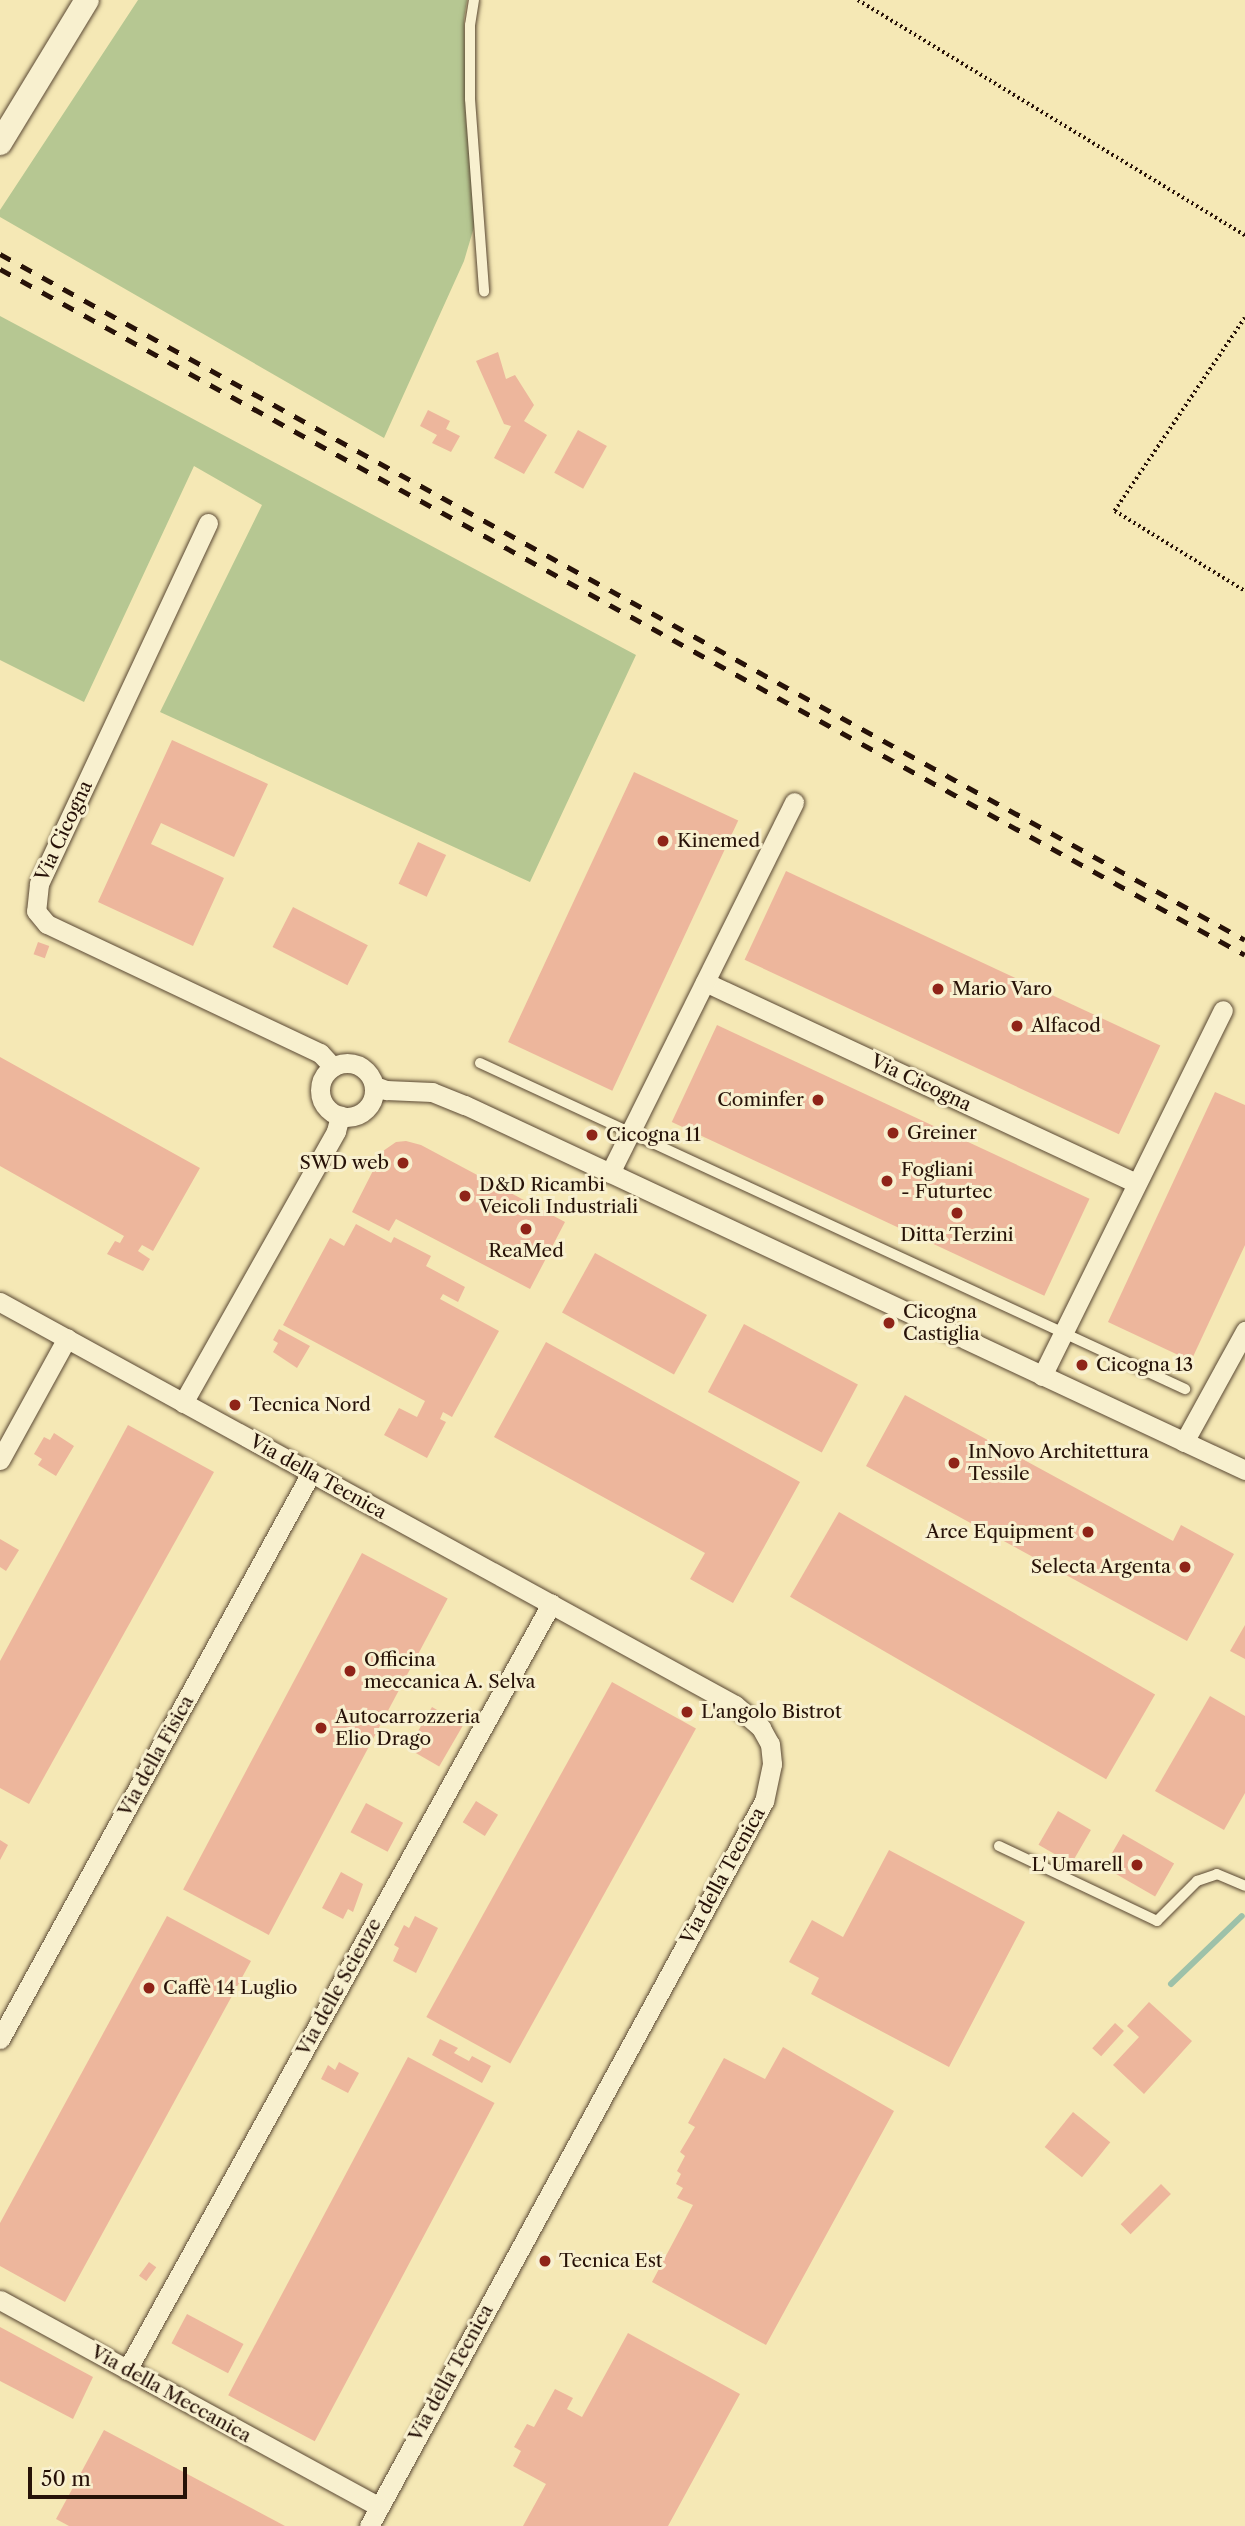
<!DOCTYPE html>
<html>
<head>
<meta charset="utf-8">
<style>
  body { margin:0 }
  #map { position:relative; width:1245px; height:2526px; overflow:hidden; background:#f5e8b5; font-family:"Libre Caslon Text",serif }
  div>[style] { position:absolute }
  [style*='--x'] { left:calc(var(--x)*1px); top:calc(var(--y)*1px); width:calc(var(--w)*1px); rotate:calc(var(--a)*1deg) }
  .green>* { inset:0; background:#b6c792 }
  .stream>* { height:6px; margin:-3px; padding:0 3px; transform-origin:3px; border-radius:3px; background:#9dc1a9 }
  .building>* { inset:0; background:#edb69c; transform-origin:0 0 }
  .path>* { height:3.5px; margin-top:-1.75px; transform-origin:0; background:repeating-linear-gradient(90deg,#271208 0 2px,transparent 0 5.5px) }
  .roads { filter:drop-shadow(0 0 2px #5a4833) drop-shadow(0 0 2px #5a4833) }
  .service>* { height:10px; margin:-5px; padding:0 5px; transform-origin:5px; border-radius:5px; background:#f8f0cf }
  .minor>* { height:19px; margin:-9.5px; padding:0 9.5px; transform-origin:9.5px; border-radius:9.5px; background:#f8f0cf }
  .minor>.ring { margin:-9.5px; padding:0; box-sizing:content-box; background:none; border:19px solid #f8f0cf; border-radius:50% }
  .tertiary>* { height:24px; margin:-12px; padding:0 12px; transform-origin:12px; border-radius:12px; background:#f8f0cf }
  .rail>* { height:5px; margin-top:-2.5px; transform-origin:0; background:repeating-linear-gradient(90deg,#271208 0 12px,transparent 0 24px) }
  .dots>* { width:19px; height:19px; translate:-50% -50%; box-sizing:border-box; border:4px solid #f8f0cf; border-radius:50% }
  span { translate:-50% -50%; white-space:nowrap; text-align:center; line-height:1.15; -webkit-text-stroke:6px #f8f0cf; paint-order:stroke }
  .street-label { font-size:19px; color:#271208 }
  .poi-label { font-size:19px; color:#271208 }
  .left { translate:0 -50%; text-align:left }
  .right { translate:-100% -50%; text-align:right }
  .scale { position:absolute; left:28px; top:2467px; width:159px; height:32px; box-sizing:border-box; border:4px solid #271208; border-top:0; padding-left:9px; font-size:21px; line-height:24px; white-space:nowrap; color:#271208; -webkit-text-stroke:5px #f8f0cf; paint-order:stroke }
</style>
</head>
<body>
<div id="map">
  <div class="green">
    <div style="clip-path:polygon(138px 0,467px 0,464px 19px,466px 120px,477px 217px,464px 261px,384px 438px,0 217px,0 210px)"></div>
    <div style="clip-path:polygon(0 316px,636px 655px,530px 882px,160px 712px,262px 505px,194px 466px,84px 702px,0 660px)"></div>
  </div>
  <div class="stream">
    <div style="--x:1171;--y:1984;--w:98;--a:-43.8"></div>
  </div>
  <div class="building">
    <div style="clip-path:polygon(498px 352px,506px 379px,515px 375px,534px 405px,524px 421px,547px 435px,524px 474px,494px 458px,511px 426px,504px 424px,476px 361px)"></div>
    <div style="clip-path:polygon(428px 410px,450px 421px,446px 429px,460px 436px,451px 452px,432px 443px,437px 435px,420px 426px)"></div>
    <div style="left:578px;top:430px;width:33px;height:49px;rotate:29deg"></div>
    <div style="clip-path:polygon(172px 740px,268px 784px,234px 857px,161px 823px,151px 844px,224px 878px,193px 946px,98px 902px)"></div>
    <div style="left:634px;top:772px;width:115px;height:298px;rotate:25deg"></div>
    <div style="left:418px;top:842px;width:31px;height:46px;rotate:25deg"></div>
    <div style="left:786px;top:871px;width:413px;height:98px;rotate:25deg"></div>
    <div style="left:293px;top:907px;width:84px;height:45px;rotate:27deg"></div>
    <div style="left:38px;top:942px;width:12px;height:13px;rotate:20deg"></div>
    <div style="left:717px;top:1025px;width:411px;height:107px;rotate:25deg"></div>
    <div style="clip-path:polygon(0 1057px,200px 1168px,153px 1251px,142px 1245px,138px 1251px,150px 1259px,143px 1271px,107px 1254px,115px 1241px,120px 1243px,124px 1236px,0 1166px)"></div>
    <div style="clip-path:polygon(1215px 1092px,1245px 1105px,1245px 1245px,1191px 1361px,1108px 1322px)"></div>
    <div style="left:589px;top:1126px;width:13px;height:13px;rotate:29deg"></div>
    <div style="clip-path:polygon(406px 1141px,421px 1145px,565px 1222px,530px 1289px,396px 1219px,389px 1231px,352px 1212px,383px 1151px,396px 1142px)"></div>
    <div style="clip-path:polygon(356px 1224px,391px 1243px,394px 1237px,431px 1256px,426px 1266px,465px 1287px,458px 1302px,443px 1294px,440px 1299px,499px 1331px,452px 1417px,443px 1412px,440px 1419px,446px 1422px,427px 1458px,384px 1435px,399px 1408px,417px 1417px,425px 1401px,283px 1325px,330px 1238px,344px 1246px)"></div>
    <div style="left:595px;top:1253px;width:128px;height:68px;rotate:29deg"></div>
    <div style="left:744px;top:1324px;width:129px;height:77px;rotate:28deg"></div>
    <div style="clip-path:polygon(279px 1329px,310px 1346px,297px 1368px,273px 1352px,278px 1343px,273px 1340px)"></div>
    <div style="clip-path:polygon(546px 1342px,800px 1482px,733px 1603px,690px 1579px,705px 1553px,494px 1437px)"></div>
    <div style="left:1079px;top:1356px;width:12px;height:13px;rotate:24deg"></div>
    <div style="clip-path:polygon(905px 1395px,1173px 1541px,1181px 1525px,1234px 1554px,1187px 1641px,866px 1466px)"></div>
    <div style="clip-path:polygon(128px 1425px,214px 1472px,29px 1804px,0 1788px,0 1661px)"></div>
    <div style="clip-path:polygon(54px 1433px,74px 1446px,56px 1476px,38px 1465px,42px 1459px,34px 1454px,44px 1437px,50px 1440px)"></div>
    <div style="left:839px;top:1512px;width:365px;height:98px;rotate:30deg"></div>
    <div style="clip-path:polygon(0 1539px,19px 1550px,6px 1571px,0 1567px)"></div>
    <div style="left:362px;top:1553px;width:97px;height:381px;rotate:28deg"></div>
    <div style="clip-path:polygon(1245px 1625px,1245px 1659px,1230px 1651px)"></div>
    <div style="left:612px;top:1682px;width:96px;height:383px;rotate:29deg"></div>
    <div style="clip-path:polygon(1210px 1696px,1245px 1716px,1245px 1793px,1224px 1830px,1155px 1791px)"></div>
    <div style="left:432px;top:1707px;width:36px;height:48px;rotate:30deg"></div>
    <div style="left:476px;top:1801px;width:26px;height:25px;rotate:32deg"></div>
    <div style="left:366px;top:1803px;width:42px;height:33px;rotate:28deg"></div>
    <div style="left:1058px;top:1811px;width:38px;height:39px;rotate:30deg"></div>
    <div style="left:1123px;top:1834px;width:59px;height:38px;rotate:30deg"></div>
    <div style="clip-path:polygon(0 1840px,8px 1845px,0 1860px)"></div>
    <div style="clip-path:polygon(889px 1850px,1025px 1922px,949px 2067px,811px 1994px,819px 1978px,789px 1962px,812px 1920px,843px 1937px)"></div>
    <div style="clip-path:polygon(341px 1872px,363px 1884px,353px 1912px,348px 1909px,343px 1919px,322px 1908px)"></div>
    <div style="clip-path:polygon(167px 1916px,251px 1961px,65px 2302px,0 2266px,0 2223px)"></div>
    <div style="clip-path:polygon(415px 1916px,438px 1928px,416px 1973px,393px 1961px,399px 1948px,394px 1945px,404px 1925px,409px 1928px)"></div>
    <div style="clip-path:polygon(1149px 2002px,1192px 2041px,1144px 2094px,1113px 2065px,1139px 2037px,1127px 2026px)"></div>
    <div style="left:1115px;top:2023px;width:12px;height:34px;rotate:42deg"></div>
    <div style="clip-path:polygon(440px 2039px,458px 2048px,454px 2053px,469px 2061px,472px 2056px,491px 2066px,482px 2083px,432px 2055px)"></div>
    <div style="clip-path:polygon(783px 2047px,894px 2111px,766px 2345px,652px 2282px,693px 2205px,677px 2198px,683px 2188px,676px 2184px,681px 2174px,677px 2171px,685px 2156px,680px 2152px,695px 2127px,688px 2123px,724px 2058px,765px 2079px)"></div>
    <div style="left:408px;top:2057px;width:98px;height:383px;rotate:28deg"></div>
    <div style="clip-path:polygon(339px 2062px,359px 2073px,348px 2093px,321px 2079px,328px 2065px,335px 2070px)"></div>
    <div style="left:1073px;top:2112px;width:48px;height:45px;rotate:39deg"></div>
    <div style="left:1161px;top:2184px;width:14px;height:57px;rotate:45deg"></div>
    <div style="left:149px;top:2262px;width:9px;height:17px;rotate:36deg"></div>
    <div style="left:187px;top:2314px;width:64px;height:33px;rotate:28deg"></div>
    <div style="clip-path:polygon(0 2327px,93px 2377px,73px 2419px,0 2381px)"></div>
    <div style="clip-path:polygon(628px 2333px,740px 2394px,668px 2526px,523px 2526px,546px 2484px,513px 2466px,521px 2451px,514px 2447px,527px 2424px,534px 2427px,555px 2389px,573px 2398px,567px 2409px,582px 2417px)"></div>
    <div style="clip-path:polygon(104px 2430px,142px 2450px,285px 2526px,69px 2526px,56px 2519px)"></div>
  </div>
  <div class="path">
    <div style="--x:858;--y:0;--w:453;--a:31.3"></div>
    <div style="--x:1245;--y:318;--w:233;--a:124"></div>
    <div style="--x:1115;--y:511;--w:153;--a:31.6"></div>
  </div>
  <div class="roads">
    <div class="service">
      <div style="--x:474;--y:0;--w:25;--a:99"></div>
      <div style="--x:470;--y:25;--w:74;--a:90"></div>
      <div style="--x:470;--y:99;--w:193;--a:85.8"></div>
      <div style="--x:480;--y:1063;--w:777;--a:24.82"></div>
      <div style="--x:999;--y:1846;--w:175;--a:25.4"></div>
      <div style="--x:1157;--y:1921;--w:57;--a:-45"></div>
      <div style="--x:1197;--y:1881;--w:21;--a:-19"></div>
      <div style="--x:1217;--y:1874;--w:30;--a:23"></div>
    </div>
    <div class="minor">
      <div style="--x:208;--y:523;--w:399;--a:115.1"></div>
      <div style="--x:39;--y:884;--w:27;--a:96"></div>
      <div style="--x:36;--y:911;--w:17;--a:50"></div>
      <div style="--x:47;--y:924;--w:302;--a:25.3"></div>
      <div style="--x:320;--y:1053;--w:19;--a:47"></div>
      <div style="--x:705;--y:982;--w:476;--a:25"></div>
      <div class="ring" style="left:320px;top:1063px;width:35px;height:35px"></div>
      <div style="--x:375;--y:1086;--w:12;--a:20"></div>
      <div style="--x:386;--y:1090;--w:46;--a:2.5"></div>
      <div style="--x:432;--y:1092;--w:35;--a:22"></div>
      <div style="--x:465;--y:1105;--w:861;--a:25.08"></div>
      <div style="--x:610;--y:1173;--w:414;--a:-63.6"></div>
      <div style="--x:0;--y:1302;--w:838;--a:28.74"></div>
      <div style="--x:735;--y:1705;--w:35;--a:41"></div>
      <div style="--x:761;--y:1728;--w:18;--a:61"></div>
      <div style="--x:770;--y:1744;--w:20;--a:84"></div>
      <div style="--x:772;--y:1764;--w:38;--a:102"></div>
      <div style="--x:764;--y:1801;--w:826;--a:118.58"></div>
      <div style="--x:1042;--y:1376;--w:408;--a:-63.7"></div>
      <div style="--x:183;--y:1403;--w:312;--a:-60.6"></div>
      <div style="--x:336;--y:1131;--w:16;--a:-75"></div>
      <div style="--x:1184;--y:1442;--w:127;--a:-61.2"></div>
      <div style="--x:0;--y:1460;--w:139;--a:-61.2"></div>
      <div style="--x:0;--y:2039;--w:646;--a:-61.21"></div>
      <div style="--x:0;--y:2300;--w:432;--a:28.6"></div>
      <div style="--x:127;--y:2370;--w:876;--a:-61.03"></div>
    </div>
    <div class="tertiary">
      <div style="--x:0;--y:143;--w:167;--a:-58.7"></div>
    </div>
  </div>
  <div class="rail">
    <div style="--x:0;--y:254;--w:1421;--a:28.85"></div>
    <div style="--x:0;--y:269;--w:1421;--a:28.85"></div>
  </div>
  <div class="dots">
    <div style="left:663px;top:841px;background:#8f2418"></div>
    <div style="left:938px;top:989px;background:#8f2418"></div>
    <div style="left:1017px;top:1026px;background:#8f2418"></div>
    <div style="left:818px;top:1100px;background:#8f2418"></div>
    <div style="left:893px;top:1133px;background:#8f2418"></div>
    <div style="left:592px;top:1135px;background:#8f2418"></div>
    <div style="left:403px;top:1163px;background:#8f2418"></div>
    <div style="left:887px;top:1181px;background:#8f2418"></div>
    <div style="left:465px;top:1196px;background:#8f2418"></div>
    <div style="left:957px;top:1213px;background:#8f2418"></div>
    <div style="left:526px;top:1229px;background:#8f2418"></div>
    <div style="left:889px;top:1323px;background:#8f2418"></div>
    <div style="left:1082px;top:1365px;background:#8f2418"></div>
    <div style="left:235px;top:1405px;background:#8f2418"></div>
    <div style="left:954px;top:1463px;background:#8f2418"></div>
    <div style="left:1088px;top:1532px;background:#8f2418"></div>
    <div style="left:1185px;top:1567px;background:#8f2418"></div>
    <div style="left:350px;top:1671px;background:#8f2418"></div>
    <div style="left:687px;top:1712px;background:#8f2418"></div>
    <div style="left:321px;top:1728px;background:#8f2418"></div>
    <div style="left:1137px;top:1865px;background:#8f2418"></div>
    <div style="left:149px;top:1988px;background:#8f2418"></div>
    <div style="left:545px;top:2261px;background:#8f2418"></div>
  </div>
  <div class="street-label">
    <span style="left:64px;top:831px;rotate:-65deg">Via Cicogna</span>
    <span style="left:921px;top:1083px;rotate:25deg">Via Cicogna</span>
    <span style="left:318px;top:1477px;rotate:29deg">Via della Tecnica</span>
    <span style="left:156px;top:1756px;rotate:-61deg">Via della Fisica</span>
    <span style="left:723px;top:1876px;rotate:-61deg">Via della Tecnica</span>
    <span style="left:339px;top:1987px;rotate:-61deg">Via delle Scienze</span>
    <span style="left:451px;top:2373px;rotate:-61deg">Via della Tecnica</span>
    <span style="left:171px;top:2394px;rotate:29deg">Via della Meccanica</span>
  </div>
  <div class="poi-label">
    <span class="left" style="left:677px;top:841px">Kinemed</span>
    <span class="left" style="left:952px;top:989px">Mario Varo</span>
    <span class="left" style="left:1031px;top:1026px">Alfacod</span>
    <span class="right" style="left:804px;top:1100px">Cominfer</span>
    <span class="left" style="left:907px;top:1133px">Greiner</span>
    <span class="left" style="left:606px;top:1135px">Cicogna 11</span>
    <span class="right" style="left:389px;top:1163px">SWD web</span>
    <span class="left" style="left:901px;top:1181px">Fogliani<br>- Futurtec</span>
    <span class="left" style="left:479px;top:1196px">D&amp;D Ricambi<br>Veicoli Industriali</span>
    <span style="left:957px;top:1235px">Ditta Terzini</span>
    <span style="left:526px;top:1251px">ReaMed</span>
    <span class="left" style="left:903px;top:1323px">Cicogna<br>Castiglia</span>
    <span class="left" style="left:1096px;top:1365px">Cicogna 13</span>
    <span class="left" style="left:249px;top:1405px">Tecnica Nord</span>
    <span class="left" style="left:968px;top:1463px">InNovo Architettura<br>Tessile</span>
    <span class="right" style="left:1074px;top:1532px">Arce Equipment</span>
    <span class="right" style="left:1171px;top:1567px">Selecta Argenta</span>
    <span class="left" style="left:364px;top:1671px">Officina<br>meccanica A. Selva</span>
    <span class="left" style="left:701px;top:1712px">L'angolo Bistrot</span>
    <span class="left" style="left:335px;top:1728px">Autocarrozzeria<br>Elio Drago</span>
    <span class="right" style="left:1123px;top:1865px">L' Umarell</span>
    <span class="left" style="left:163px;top:1988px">Caffè 14 Luglio</span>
    <span class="left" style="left:559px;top:2261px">Tecnica Est</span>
  </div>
  <div class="scale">50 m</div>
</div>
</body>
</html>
